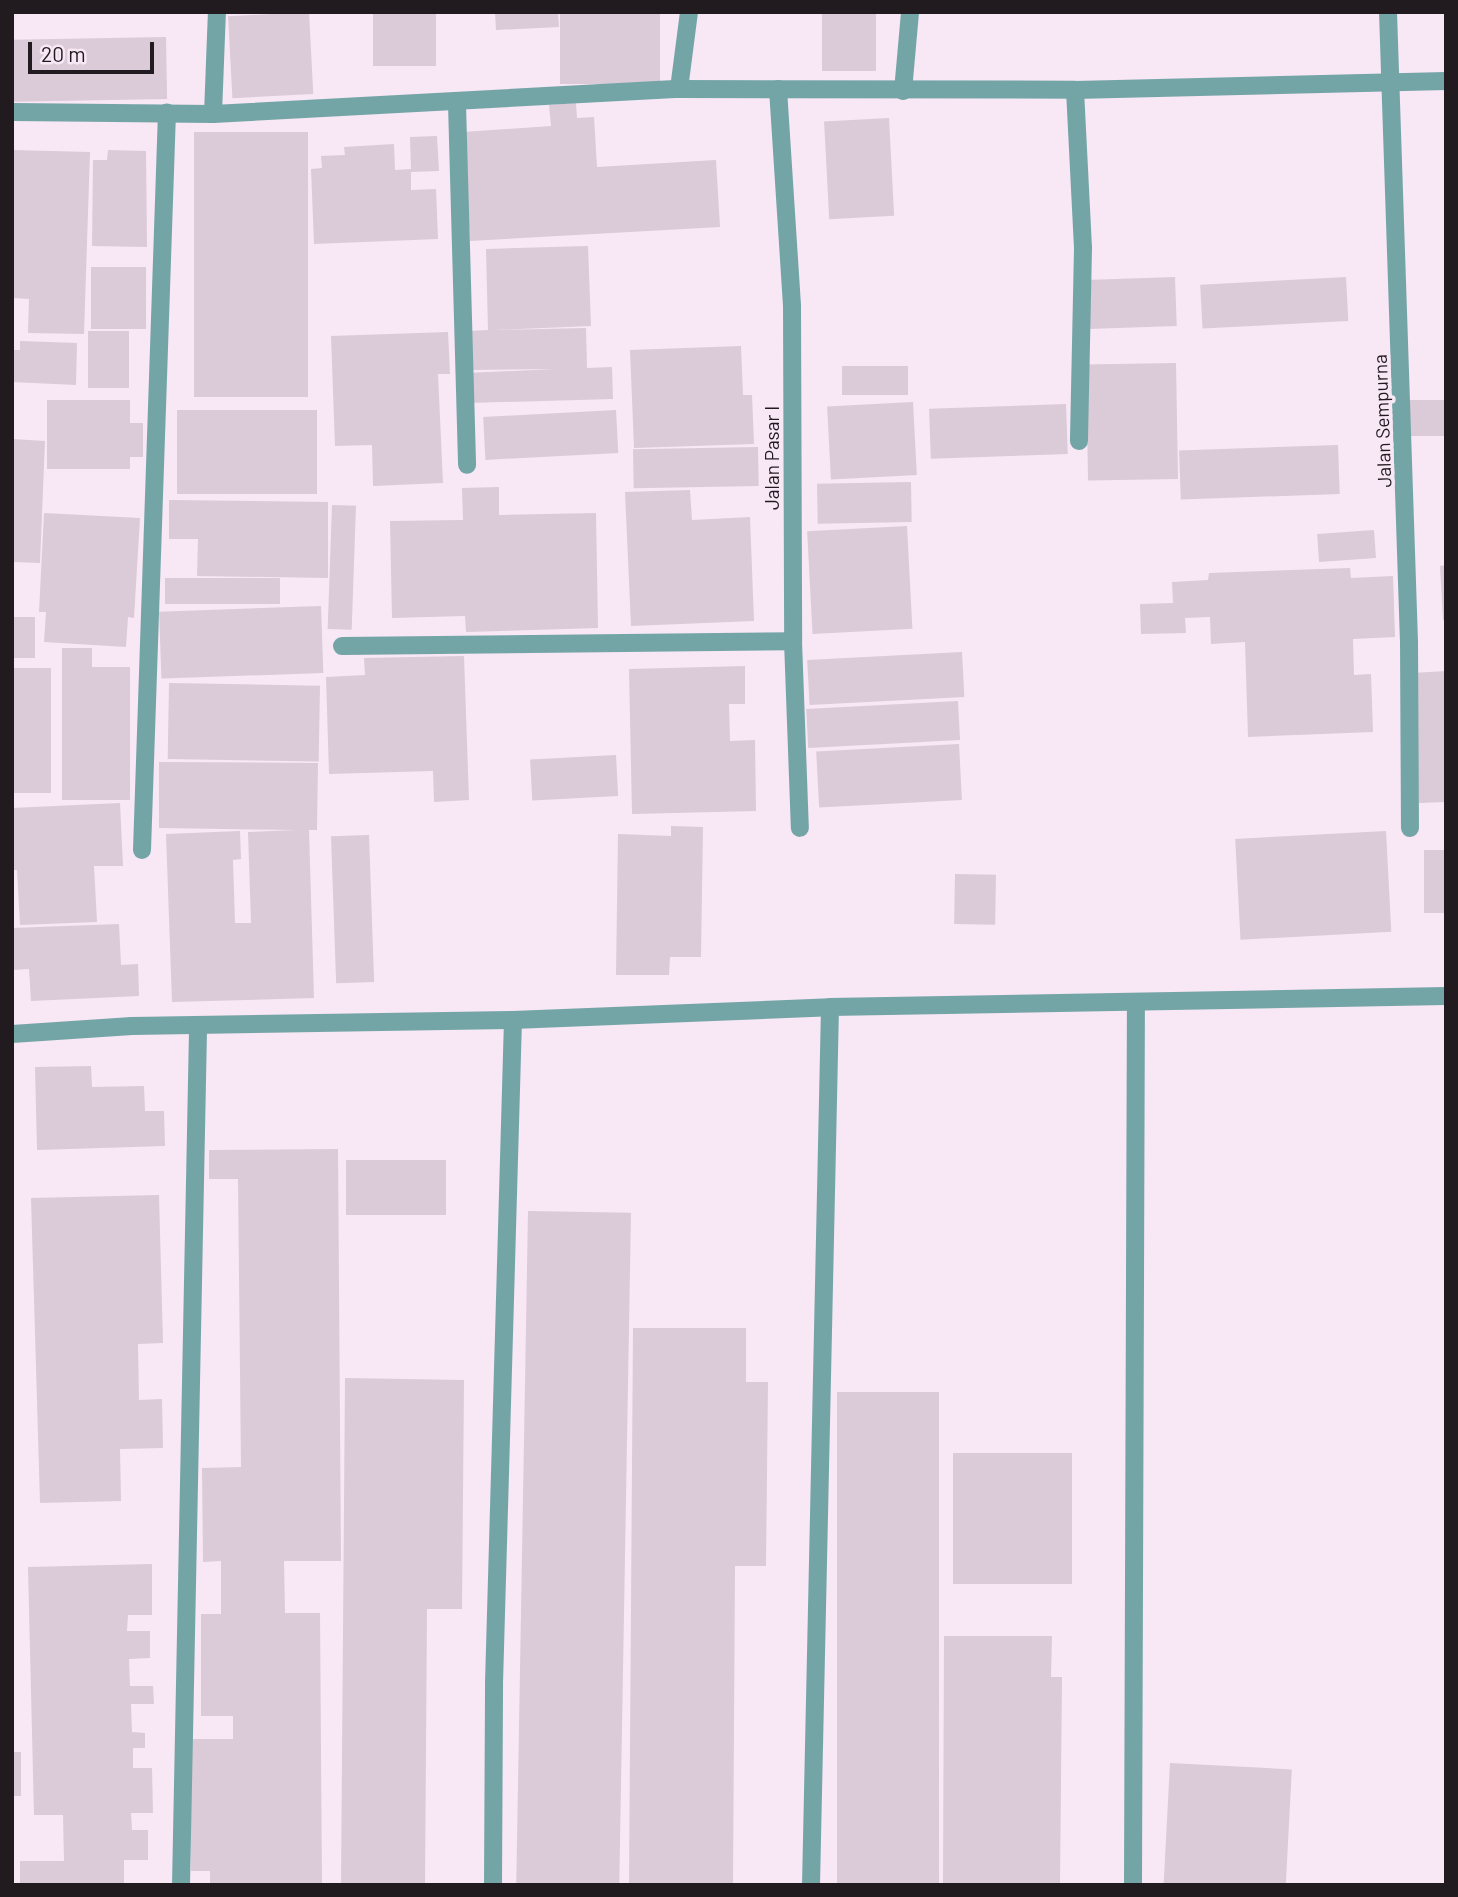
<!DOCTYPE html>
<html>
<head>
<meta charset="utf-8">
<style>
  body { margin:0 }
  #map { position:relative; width:1458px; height:1897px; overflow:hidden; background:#f8e7f5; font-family:Barlow,sans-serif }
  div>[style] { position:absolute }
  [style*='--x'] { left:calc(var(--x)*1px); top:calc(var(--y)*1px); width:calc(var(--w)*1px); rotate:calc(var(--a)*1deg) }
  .building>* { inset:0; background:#dbcad7; transform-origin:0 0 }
  .minor>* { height:18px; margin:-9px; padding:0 9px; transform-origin:9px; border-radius:9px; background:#74a5a6 }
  span { translate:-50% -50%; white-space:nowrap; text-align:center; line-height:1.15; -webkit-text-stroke:7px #f8e7f5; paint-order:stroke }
  .street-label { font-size:19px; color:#211b20 }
  .frame { position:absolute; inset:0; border:14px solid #211b20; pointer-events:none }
  .scale { position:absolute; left:28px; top:42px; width:126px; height:32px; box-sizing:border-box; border:4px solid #211b20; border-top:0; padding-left:9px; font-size:21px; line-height:24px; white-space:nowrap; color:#211b20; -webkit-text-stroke:5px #f8e7f5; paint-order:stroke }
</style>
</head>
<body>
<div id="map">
  <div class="building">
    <div style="left:309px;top:12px;width:82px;height:81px;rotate:87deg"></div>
    <div style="left:373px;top:12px;width:63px;height:54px"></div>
    <div style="clip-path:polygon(495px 12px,558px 12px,559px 27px,496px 30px)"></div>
    <div style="left:560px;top:12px;width:100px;height:72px"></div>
    <div style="left:822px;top:12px;width:54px;height:59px"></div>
    <div style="left:166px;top:37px;width:62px;height:154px;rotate:89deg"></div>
    <div style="clip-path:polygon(576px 103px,577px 118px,594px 117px,597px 167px,716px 160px,720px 227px,470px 241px,463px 132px,551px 126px,549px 105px)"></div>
    <div style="left:889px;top:118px;width:98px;height:65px;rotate:87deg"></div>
    <div style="left:308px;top:132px;width:265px;height:114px;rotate:90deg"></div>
    <div style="clip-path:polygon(437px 136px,439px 171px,411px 172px,411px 190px,436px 189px,438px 239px,314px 244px,311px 169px,322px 168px,321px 156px,345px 155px,344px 147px,394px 144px,395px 170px,411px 169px,410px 137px)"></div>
    <div style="clip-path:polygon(12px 150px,90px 152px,84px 334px,28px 333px,29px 299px,12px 298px)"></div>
    <div style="clip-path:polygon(108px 150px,146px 151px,147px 247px,92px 246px,93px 160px,107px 160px)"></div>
    <div style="clip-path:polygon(588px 246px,591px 326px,494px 330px,586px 328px,587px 368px,612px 367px,613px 399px,467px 403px,466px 373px,556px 369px,468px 370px,468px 331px,488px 330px,486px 249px)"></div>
    <div style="left:91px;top:267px;width:55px;height:62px"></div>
    <div style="left:1175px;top:277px;width:49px;height:89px;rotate:88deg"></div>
    <div style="left:1346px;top:277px;width:44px;height:146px;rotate:87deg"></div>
    <div style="left:88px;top:331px;width:41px;height:57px"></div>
    <div style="clip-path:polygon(448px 332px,450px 374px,438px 374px,443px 483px,373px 486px,372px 445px,335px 446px,331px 336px)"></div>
    <div style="clip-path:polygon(20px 341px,77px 343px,76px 385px,12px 382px,12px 350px,20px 350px)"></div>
    <div style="clip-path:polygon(741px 346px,743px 395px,752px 395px,754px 444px,634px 448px,630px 350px)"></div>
    <div style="left:1176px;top:363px;width:116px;height:90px;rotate:89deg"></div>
    <div style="left:908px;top:366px;width:29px;height:66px;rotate:90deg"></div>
    <div style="clip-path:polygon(47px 400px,130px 400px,130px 423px,143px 423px,143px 457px,130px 457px,130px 469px,47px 469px)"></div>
    <div style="left:1446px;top:400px;width:36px;height:36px;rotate:90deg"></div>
    <div style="left:913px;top:402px;width:73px;height:86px;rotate:87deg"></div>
    <div style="left:1066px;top:404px;width:50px;height:137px;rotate:88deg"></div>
    <div style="left:317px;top:410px;width:84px;height:140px;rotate:90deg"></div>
    <div style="left:616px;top:410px;width:43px;height:133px;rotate:87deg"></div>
    <div style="clip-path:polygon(12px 439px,45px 441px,40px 563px,12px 562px)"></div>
    <div style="left:1338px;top:445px;width:49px;height:159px;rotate:88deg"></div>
    <div style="left:758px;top:447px;width:39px;height:125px;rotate:89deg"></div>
    <div style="left:911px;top:482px;width:40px;height:94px;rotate:89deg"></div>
    <div style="clip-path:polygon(499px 487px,499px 515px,596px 513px,598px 628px,466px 632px,465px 616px,392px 618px,390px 521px,463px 520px,462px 488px)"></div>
    <div style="clip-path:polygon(690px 490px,692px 520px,750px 517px,754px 621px,631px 626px,625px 492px)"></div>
    <div style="clip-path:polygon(169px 500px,328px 502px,328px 578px,197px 576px,198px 539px,169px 539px)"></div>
    <div style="left:332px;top:505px;width:24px;height:124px;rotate:2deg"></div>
    <div style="clip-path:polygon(44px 513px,140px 518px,134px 618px,128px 617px,126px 647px,44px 642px,46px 612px,39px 612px)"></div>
    <div style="left:907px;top:526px;width:103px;height:100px;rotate:87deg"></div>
    <div style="left:1374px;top:530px;width:28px;height:57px;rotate:86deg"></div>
    <div style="clip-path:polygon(1446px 565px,1446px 620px,1443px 620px,1440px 566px)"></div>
    <div style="clip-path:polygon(1350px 568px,1351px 578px,1393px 576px,1395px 637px,1353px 639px,1354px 675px,1371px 674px,1373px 732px,1248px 737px,1245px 642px,1211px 644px,1210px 617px,1185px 618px,1186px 633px,1141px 634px,1140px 604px,1173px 603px,1172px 582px,1208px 580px,1209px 573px)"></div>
    <div style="left:165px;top:578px;width:115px;height:26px"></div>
    <div style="left:321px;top:606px;width:67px;height:162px;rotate:88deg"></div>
    <div style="left:12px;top:617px;width:23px;height:41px"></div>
    <div style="clip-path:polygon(62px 648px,92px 648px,92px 667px,130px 667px,130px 800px,62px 800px)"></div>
    <div style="left:962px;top:652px;width:45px;height:155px;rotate:87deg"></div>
    <div style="clip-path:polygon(464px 656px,469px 800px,434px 802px,433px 771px,329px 774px,326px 677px,365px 675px,364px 658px)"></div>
    <div style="clip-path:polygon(745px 666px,745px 704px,729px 704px,730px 741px,755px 740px,756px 811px,632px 814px,629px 669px)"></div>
    <div style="left:12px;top:668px;width:39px;height:125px"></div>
    <div style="clip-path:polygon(1446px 671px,1446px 802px,1419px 803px,1412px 673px)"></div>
    <div style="left:169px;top:683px;width:151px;height:76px;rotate:1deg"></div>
    <div style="left:958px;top:701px;width:39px;height:152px;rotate:87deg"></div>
    <div style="left:959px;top:744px;width:56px;height:143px;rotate:87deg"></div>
    <div style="left:616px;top:755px;width:41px;height:86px;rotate:87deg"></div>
    <div style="clip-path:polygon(159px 762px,318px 763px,317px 830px,309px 830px,314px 998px,172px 1002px,166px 834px,240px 831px,241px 859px,233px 860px,235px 923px,251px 923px,248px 832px,296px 830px,159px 828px)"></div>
    <div style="clip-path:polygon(120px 803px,123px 866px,94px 866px,97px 922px,20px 925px,17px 870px,12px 870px,12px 808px)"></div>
    <div style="clip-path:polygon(671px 826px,703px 827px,701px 957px,670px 957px,669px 975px,616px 975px,618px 834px,671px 836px)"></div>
    <div style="left:1386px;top:831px;width:101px;height:151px;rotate:87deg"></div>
    <div style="left:369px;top:835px;width:147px;height:38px;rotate:88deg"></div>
    <div style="left:1446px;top:850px;width:63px;height:22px;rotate:90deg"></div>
    <div style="left:955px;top:874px;width:41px;height:50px;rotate:1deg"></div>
    <div style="clip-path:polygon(119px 924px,121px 965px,138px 964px,139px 996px,31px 1001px,29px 969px,12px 970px,12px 928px)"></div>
    <div style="clip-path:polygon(91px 1066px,92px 1087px,144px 1086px,145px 1111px,164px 1111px,165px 1146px,37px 1150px,35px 1067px)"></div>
    <div style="clip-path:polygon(338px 1149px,341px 1561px,284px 1561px,285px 1613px,320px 1613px,322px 1885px,210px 1885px,210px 1871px,191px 1871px,190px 1739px,233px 1739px,233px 1716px,201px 1716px,201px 1614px,221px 1614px,221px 1561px,203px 1562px,202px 1468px,241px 1467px,238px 1179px,209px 1179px,209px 1150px)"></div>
    <div style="left:446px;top:1160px;width:55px;height:100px;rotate:90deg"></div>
    <div style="clip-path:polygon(159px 1195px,163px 1343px,138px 1344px,139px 1400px,162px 1399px,163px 1448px,120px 1449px,121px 1501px,40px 1503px,31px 1198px)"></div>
    <div style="left:528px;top:1211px;width:103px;height:674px;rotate:1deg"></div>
    <div style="clip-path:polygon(633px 1328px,746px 1328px,746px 1382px,768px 1382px,766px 1566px,735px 1566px,733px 1885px,629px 1885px)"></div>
    <div style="clip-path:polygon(345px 1378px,464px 1380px,462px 1609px,427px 1609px,425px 1885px,341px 1885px)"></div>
    <div style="left:837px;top:1392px;width:102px;height:493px"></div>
    <div style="left:1072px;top:1453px;width:131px;height:119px;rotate:90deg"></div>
    <div style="clip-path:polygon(152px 1564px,152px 1615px,128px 1615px,127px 1631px,150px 1631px,150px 1658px,129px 1659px,130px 1686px,153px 1686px,154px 1704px,131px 1704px,132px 1732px,145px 1733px,145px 1748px,133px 1748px,133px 1768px,152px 1768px,153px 1813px,131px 1813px,132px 1830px,148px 1830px,148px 1860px,124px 1860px,124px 1885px,20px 1885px,20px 1861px,64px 1861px,63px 1815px,34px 1815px,28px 1567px)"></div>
    <div style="clip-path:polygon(944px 1636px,1052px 1636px,1051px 1677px,1062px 1677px,1060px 1885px,943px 1885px)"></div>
    <div style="left:12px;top:1752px;width:9px;height:44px"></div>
    <div style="left:1170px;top:1763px;width:122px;height:122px;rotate:3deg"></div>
  </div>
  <div class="minor">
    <div style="--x:1388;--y:12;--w:630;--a:88.09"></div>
    <div style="--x:1409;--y:642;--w:186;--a:89.7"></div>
    <div style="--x:679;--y:89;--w:78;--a:-82.6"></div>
    <div style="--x:778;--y:89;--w:217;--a:86.3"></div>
    <div style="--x:792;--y:306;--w:335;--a:89.8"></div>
    <div style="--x:793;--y:641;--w:187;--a:87.9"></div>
    <div style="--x:1075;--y:90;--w:158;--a:87.1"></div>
    <div style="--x:1083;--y:248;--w:193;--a:91.2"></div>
    <div style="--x:903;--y:91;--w:79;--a:-84.9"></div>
    <div style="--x:457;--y:104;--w:361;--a:88.4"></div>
    <div style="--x:12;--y:112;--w:201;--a:0.6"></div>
    <div style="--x:213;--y:114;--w:467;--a:-3.1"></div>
    <div style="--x:679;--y:89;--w:396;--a:0.1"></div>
    <div style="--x:1075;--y:90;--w:371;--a:-1.4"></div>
    <div style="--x:213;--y:114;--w:102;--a:-87.8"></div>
    <div style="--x:342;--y:646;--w:451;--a:-0.6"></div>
    <div style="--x:142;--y:850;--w:738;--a:-88.06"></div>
    <div style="--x:12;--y:1034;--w:120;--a:-3.8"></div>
    <div style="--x:132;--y:1026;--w:381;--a:-0.9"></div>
    <div style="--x:513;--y:1020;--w:317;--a:-2.3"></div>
    <div style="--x:830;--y:1007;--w:616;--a:-1.02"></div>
    <div style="--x:181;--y:1885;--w:857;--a:-88.86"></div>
    <div style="--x:493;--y:1885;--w:202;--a:-89.7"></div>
    <div style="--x:494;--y:1683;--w:663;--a:-88.36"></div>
    <div style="--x:811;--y:1885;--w:878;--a:-88.76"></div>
    <div style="--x:1133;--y:1885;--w:883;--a:-89.81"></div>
  </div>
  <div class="street-label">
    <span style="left:1382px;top:421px;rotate:-92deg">Jalan Sempurna</span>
    <span style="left:772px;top:458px;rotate:-90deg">Jalan Pasar I</span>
  </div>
  <div class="frame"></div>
  <div class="scale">20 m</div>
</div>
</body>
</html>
